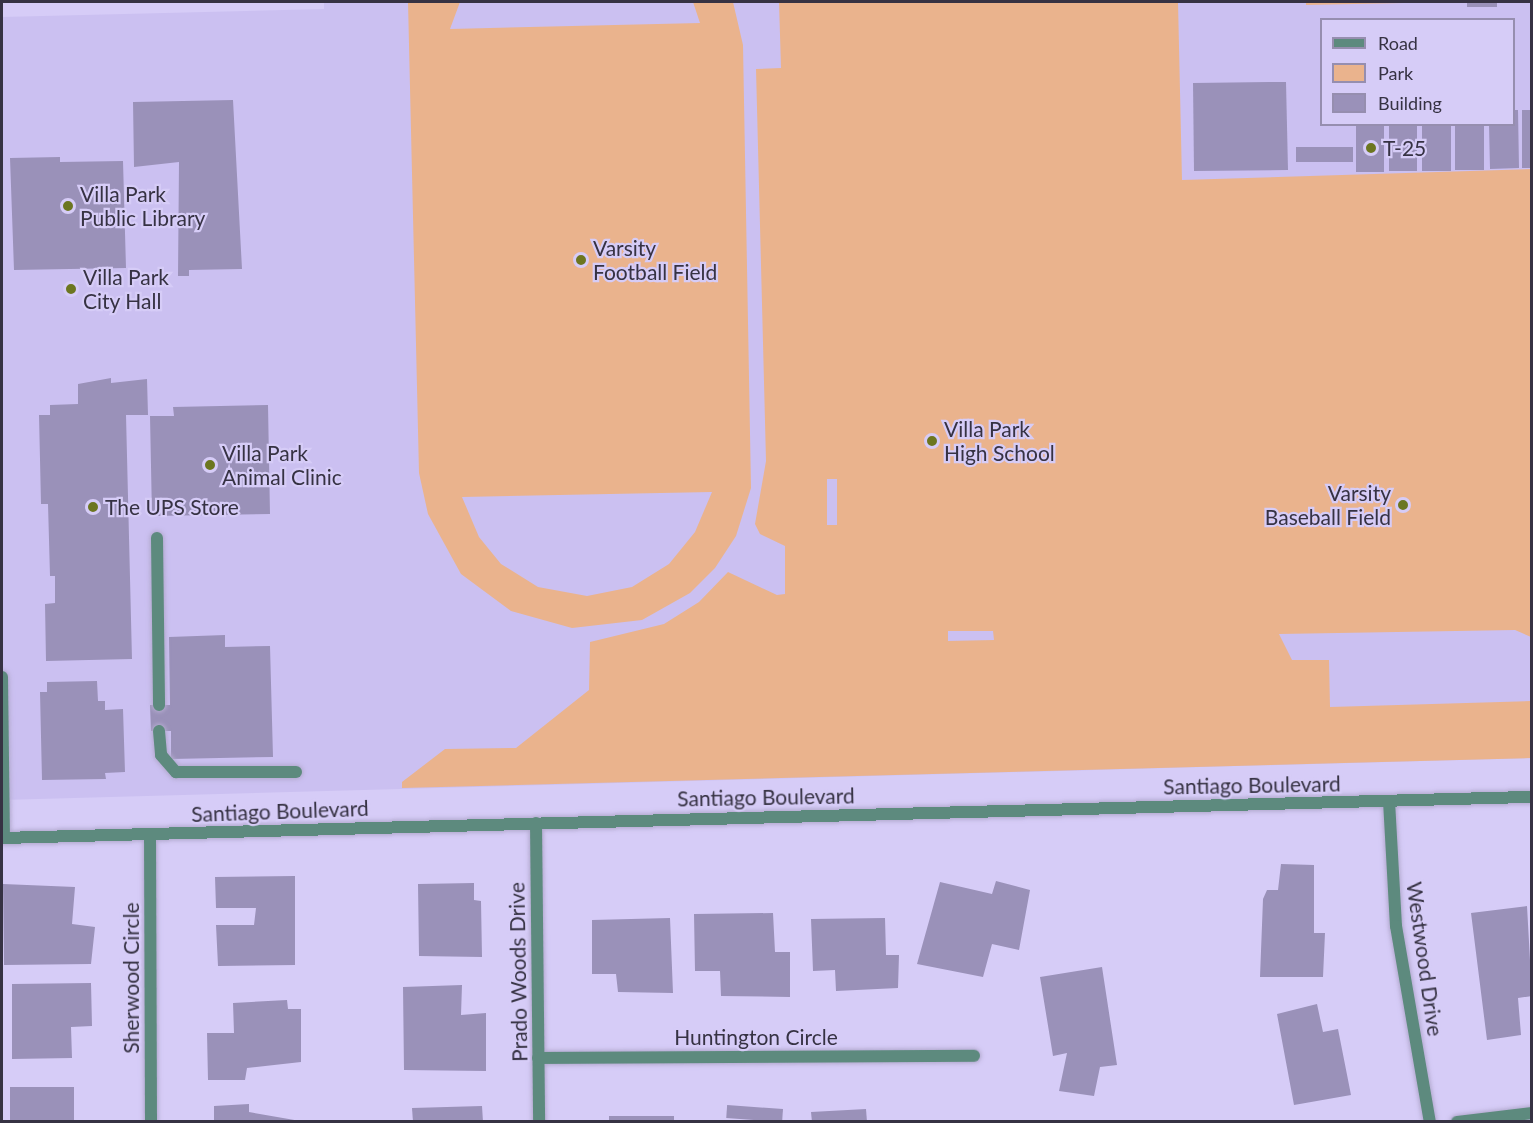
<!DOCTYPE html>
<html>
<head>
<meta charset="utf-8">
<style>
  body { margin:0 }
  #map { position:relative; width:1533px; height:1123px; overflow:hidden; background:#d6ccf7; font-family:Lato,sans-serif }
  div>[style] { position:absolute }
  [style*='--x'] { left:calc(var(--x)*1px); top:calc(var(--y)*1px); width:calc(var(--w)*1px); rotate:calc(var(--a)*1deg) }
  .built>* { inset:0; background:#cbc0f1 }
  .green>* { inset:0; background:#eab38d }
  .building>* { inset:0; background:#9a91b9; transform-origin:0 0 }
  .roads { filter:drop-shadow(0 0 2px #b3aacf) drop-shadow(0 0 2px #b3aacf) }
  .service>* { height:12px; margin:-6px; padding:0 6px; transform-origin:6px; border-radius:6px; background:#5d8a7e }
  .minor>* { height:12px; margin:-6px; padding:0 6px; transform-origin:6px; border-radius:6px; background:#5d8a7e }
  .tertiary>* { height:12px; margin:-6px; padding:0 6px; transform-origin:6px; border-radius:6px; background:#5d8a7e }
  .dots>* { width:16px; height:16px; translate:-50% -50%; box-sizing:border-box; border:3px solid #d6ccf7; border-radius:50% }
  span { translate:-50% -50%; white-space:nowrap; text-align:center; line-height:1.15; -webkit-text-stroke:4.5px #d6ccf7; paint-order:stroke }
  .poi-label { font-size:21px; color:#363243 }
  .left { translate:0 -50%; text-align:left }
  .right { translate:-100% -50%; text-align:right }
  .street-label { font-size:21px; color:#363243 }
  .frame { position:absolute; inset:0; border:3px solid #363243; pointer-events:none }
  .legend { position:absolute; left:1320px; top:18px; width:195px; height:108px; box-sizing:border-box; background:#d6ccf7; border:2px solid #968eaf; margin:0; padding:8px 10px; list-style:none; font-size:18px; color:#363243 }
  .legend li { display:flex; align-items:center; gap:12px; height:30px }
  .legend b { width:30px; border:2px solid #968eaf }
</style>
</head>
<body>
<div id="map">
  <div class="built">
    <div style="clip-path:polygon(evenodd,324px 2px,1531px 2px,1531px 758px,2px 800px,2px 17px,324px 9px,324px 2px,1322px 20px,1514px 20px,1514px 124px,1322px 124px,1322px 20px)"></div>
  </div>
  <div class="green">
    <div style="clip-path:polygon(evenodd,408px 2px,460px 2px,450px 29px,700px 23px,693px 2px,733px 2px,743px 45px,751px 488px,736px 536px,715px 568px,690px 593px,642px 620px,572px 628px,511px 611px,461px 574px,428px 514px,419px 473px,408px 2px,712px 492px,695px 532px,669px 564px,632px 587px,587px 596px,538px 587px,501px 564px,479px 537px,462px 497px,712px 492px)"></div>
    <div style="clip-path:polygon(evenodd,779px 2px,1178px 2px,1182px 180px,1531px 169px,1531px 637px,1515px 630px,1279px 634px,1292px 660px,1329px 660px,1330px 707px,1531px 701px,1531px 758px,402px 788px,402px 782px,445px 749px,516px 748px,589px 690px,590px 642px,664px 624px,699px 602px,728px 572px,777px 595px,785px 594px,785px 546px,760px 534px,755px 524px,766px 461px,756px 69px,781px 68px,779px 2px,827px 479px,837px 479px,837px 525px,827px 525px,827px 479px,779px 2px,948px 631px,993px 631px,994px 640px,948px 641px,948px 631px)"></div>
    <div style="clip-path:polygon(1306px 2px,1452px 2px,1306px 5px)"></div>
  </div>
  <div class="building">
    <div style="left:1467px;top:2px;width:30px;height:5px"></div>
    <div style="clip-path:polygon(1269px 82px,1286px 82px,1288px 170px,1194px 171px,1193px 83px)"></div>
    <div style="clip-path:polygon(233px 100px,242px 269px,189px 270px,189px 276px,178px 276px,179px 162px,134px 167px,133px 102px)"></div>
    <div style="clip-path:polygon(1514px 110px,1518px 110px,1519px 168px,1490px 169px,1489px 124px,1514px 124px)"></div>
    <div style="left:1522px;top:110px;width:10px;height:58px"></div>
    <div style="left:1356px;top:124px;width:28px;height:48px"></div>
    <div style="left:1389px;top:124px;width:28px;height:47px"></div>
    <div style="left:1422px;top:124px;width:29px;height:47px"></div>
    <div style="left:1455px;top:124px;width:29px;height:46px"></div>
    <div style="left:1353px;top:147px;width:15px;height:57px;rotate:90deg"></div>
    <div style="clip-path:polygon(60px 157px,60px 162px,123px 161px,126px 268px,14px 270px,10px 158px)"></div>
    <div style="clip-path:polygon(111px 378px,111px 383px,147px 379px,148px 415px,126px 415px,132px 659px,46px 661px,45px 604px,55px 603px,55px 576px,50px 576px,48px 504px,41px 504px,39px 415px,50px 415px,50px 405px,78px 404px,78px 384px)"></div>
    <div style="clip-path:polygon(268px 405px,270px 514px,152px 516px,150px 416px,174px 416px,173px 407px)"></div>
    <div style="clip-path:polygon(225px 635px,225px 647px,270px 646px,273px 757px,171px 759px,171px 731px,151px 731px,150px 705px,170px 705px,169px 637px)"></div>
    <div style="clip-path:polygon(97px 681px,98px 701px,105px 701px,105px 710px,123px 709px,125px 772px,105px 773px,106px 779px,42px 780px,40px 692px,47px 692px,47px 682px)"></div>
    <div style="clip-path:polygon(1281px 864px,1314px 865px,1314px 933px,1325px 933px,1323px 977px,1260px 977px,1263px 899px,1267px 890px,1278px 890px)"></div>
    <div style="clip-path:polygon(295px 876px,295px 965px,218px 966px,216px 925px,254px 925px,256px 908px,216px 908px,215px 877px)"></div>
    <div style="clip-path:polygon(996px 881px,1030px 890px,1019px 950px,992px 944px,983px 977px,917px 964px,940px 882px,992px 894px)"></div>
    <div style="clip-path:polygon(474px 883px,474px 900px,481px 901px,482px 957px,419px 956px,418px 884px)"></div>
    <div style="clip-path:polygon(3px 884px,75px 887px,72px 924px,95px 927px,91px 964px,4px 965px)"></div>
    <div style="clip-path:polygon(1527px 906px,1532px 996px,1518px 998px,1521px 1035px,1487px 1040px,1471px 913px)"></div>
    <div style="clip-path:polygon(773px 913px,775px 952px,790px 952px,790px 997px,721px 996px,720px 971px,695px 971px,694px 914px)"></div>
    <div style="clip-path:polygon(670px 918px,673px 993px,618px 992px,616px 974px,592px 974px,592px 920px)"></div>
    <div style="clip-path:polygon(885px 918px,886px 955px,899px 955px,898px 988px,836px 991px,835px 970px,813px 971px,811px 919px)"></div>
    <div style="clip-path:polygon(1102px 967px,1117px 1065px,1100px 1067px,1094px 1096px,1059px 1091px,1067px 1053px,1053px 1056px,1040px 977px)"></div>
    <div style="clip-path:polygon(91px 983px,92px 1026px,71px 1027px,72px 1058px,12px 1059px,12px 984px)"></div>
    <div style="clip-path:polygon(462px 985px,461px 1015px,486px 1013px,486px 1071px,404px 1070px,403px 987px)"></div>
    <div style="clip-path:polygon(287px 1000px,288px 1009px,301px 1009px,301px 1062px,247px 1068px,245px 1080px,208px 1080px,207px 1033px,234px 1033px,233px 1003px)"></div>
    <div style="clip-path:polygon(1317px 1004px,1323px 1032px,1338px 1029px,1351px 1095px,1294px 1105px,1277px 1014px)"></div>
    <div style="left:74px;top:1087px;width:35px;height:64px;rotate:90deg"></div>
    <div style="clip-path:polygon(249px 1104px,249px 1112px,306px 1122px,214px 1122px,214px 1106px)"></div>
    <div style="clip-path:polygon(482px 1106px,483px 1122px,413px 1122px,412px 1108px)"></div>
    <div style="left:783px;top:1109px;width:13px;height:56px;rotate:94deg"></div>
    <div style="clip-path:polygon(866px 1109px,867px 1122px,812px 1122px,811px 1112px)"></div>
    <div style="left:609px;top:1116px;width:65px;height:6px"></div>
  </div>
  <div class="roads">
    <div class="service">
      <div style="--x:157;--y:538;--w:167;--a:89.3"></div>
      <div style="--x:2;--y:677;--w:161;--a:89.3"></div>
      <div style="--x:159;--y:731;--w:24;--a:85"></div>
      <div style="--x:161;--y:755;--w:23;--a:49"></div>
      <div style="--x:176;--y:772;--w:120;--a:0"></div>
    </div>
    <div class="minor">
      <div style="--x:1389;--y:801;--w:125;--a:86.8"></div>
      <div style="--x:1396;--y:926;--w:199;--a:80.2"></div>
      <div style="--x:536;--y:823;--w:299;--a:89.4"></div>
      <div style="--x:150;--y:834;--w:288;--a:89.8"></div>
      <div style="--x:538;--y:1058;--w:436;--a:-0.3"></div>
      <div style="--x:1457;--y:1122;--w:76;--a:-6.8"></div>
    </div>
    <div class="tertiary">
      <div style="--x:2;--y:838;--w:1531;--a:-1.54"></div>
    </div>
  </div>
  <div class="dots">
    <div style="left:1371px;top:148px;background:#6c7620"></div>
    <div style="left:68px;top:206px;background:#6c7620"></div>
    <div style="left:581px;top:260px;background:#6c7620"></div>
    <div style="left:71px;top:289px;background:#6c7620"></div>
    <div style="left:932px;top:441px;background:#6c7620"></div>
    <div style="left:210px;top:465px;background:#6c7620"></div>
    <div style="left:1403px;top:505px;background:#6c7620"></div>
    <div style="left:93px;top:507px;background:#6c7620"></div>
  </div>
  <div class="poi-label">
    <span class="left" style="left:1383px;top:148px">T-25</span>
    <span class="left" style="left:80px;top:206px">Villa Park<br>Public Library</span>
    <span class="left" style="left:593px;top:260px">Varsity<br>Football Field</span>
    <span class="left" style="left:83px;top:289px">Villa Park<br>City Hall</span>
    <span class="left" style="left:944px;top:441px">Villa Park<br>High School</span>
    <span class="left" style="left:222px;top:465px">Villa Park<br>Animal Clinic</span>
    <span class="right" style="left:1391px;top:505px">Varsity<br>Baseball Field</span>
    <span class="left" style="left:105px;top:507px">The UPS Store</span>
  </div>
  <div class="street-label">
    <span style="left:1252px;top:785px;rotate:-1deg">Santiago Boulevard</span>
    <span style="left:766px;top:797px;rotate:-1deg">Santiago Boulevard</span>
    <span style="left:280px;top:811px;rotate:-2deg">Santiago Boulevard</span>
    <span style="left:1425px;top:959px;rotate:82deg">Westwood Drive</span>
    <span style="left:518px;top:972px;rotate:-91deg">Prado Woods Drive</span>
    <span style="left:131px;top:978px;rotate:-90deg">Sherwood Circle</span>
    <span style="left:756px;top:1037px">Huntington Circle</span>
  </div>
  <div class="frame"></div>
  <ul class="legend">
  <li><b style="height:8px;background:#5d8a7e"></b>Road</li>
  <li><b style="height:16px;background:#eab38d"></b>Park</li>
  <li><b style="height:16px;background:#9a91b9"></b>Building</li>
  </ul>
</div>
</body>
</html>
